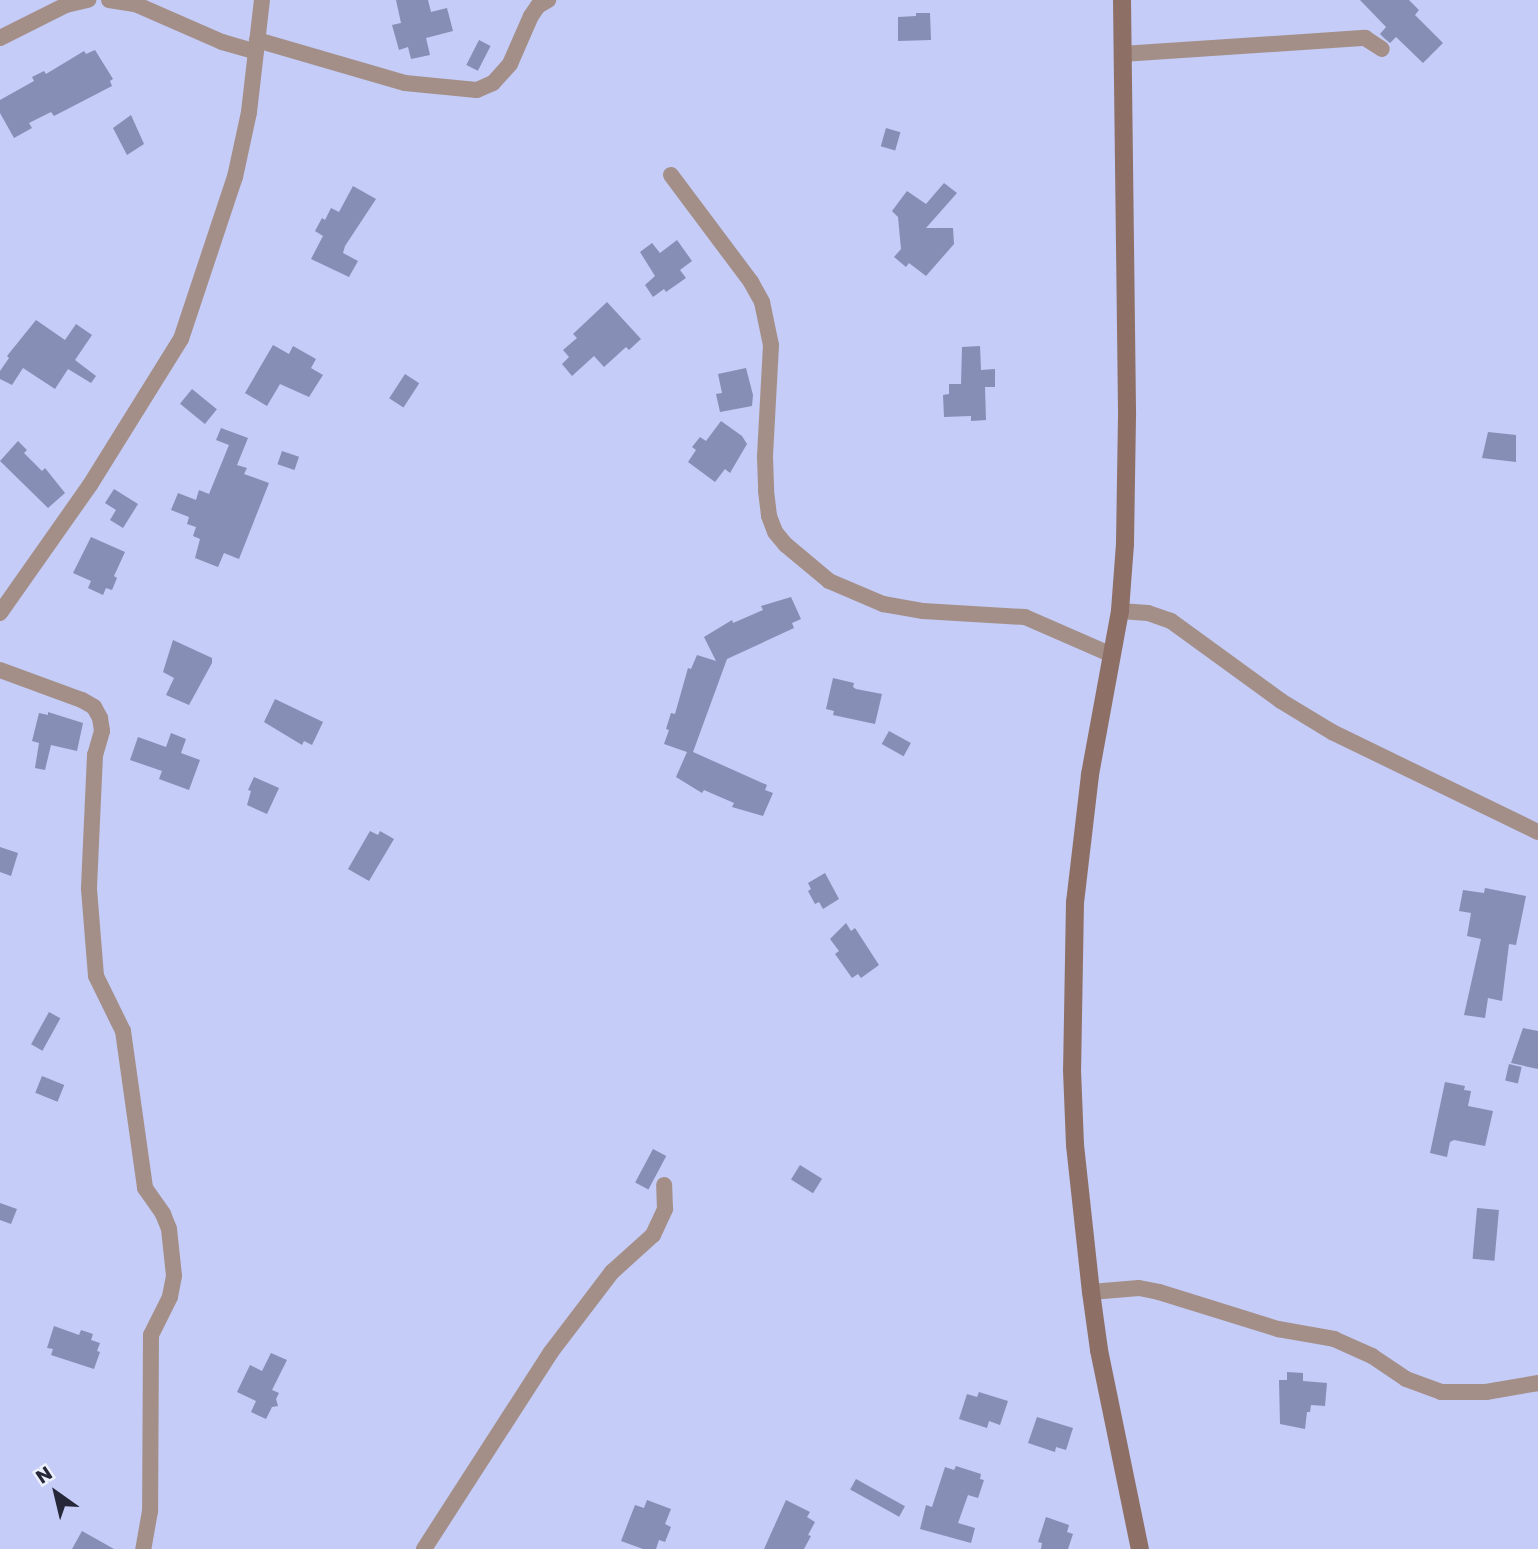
<!DOCTYPE html>
<html>
<head>
<meta charset="utf-8">
<style>
  body { margin:0 }
  #map { position:relative; width:1538px; height:1549px; overflow:hidden; background:#c4ccf7; font-family:Poppins,sans-serif }
  div>[style] { position:absolute }
  [style*='--x'] { left:calc(var(--x)*1px); top:calc(var(--y)*1px); width:calc(var(--w)*1px); rotate:calc(var(--a)*1deg) }
  .building>* { inset:0; background:#868eb6; transform-origin:0 0 }
  .street>* { height:16px; margin:-8px; padding:0 8px; transform-origin:8px; border-radius:8px; background:#a48f88 }
  .secondary>* { height:18px; margin:-9px; padding:0 9px; transform-origin:9px; border-radius:9px; background:#8e6f66 }
  span { translate:-50% -50%; white-space:nowrap; text-align:center; line-height:1.15; -webkit-text-stroke:5px #eceffc; paint-order:stroke }
  .north { position:absolute; left:21px; top:1458px; width:70px; height:70px; -webkit-text-stroke:5px #eceffc; paint-order:stroke; rotate:326deg; font-size:19px; font-weight:700; line-height:28px; text-align:center; color:#262839 }
  .north::after { content:''; display:block; margin:auto; width:24px; height:32px; background:#262839; clip-path:polygon(50% 0,100% 100%,50% 72%,0 100%) }
</style>
</head>
<body>
<div id="map">
  <div class="building">
    <div style="clip-path:polygon(396px 0,428px 0,431px 12px,447px 8px,453px 31px,426px 38px,430px 55px,411px 59px,408px 47px,399px 50px,392px 25px,401px 23px)"></div>
    <div style="clip-path:polygon(1360px 0,1409px 0,1419px 10px,1415px 15px,1443px 43px,1423px 63px,1396px 37px,1390px 43px,1384px 38px,1380px 34px,1386px 27px)"></div>
    <div style="clip-path:polygon(916px 13px,930px 13px,931px 40px,898px 41px,898px 17px,916px 16px)"></div>
    <div style="left:479px;top:40px;width:13px;height:28px;rotate:27deg"></div>
    <div style="clip-path:polygon(95px 50px,113px 79px,110px 81px,112px 86px,54px 116px,51px 112px,29px 123px,32px 128px,14px 138px,0 113px,0 100px,34px 81px,32px 77px,44px 71px,46px 74px,84px 51px,86px 54px)"></div>
    <div style="clip-path:polygon(131px 115px,144px 144px,127px 155px,113px 128px)"></div>
    <div style="left:886px;top:128px;width:15px;height:19px;rotate:16deg"></div>
    <div style="clip-path:polygon(944px 183px,957px 193px,926px 228px,953px 228px,954px 244px,926px 276px,909px 263px,906px 267px,894px 257px,901px 249px,898px 217px,892px 211px,907px 191px,926px 204px)"></div>
    <div style="clip-path:polygon(353px 186px,376px 199px,345px 246px,343px 253px,358px 261px,349px 277px,311px 259px,323px 236px,315px 231px,322px 218px,325px 220px,331px 208px,339px 212px)"></div>
    <div style="clip-path:polygon(677px 240px,692px 261px,680px 270px,686px 278px,666px 292px,664px 289px,653px 297px,645px 285px,655px 276px,640px 252px,652px 243px,660px 253px)"></div>
    <div style="clip-path:polygon(607px 302px,641px 339px,629px 350px,626px 347px,604px 367px,594px 356px,572px 376px,562px 364px,569px 357px,563px 350px,577px 338px,573px 334px)"></div>
    <div style="clip-path:polygon(36px 320px,65px 340px,76px 324px,92px 335px,75px 360px,96px 376px,91px 383px,68px 369px,55px 389px,23px 368px,12px 385px,0 379px,0 371px,9px 358px,7px 356px)"></div>
    <div style="clip-path:polygon(273px 345px,289px 354px,293px 346px,316px 359px,311px 368px,323px 375px,309px 397px,280px 384px,267px 406px,245px 393px)"></div>
    <div style="clip-path:polygon(980px 346px,981px 370px,995px 369px,995px 387px,985px 387px,986px 420px,971px 421px,971px 416px,944px 417px,943px 395px,949px 394px,949px 384px,961px 384px,962px 347px)"></div>
    <div style="clip-path:polygon(746px 368px,753px 395px,752px 406px,720px 412px,716px 394px,722px 393px,718px 374px)"></div>
    <div style="left:405px;top:374px;width:17px;height:29px;rotate:33deg"></div>
    <div style="left:192px;top:389px;width:32px;height:19px;rotate:39deg"></div>
    <div style="clip-path:polygon(721px 421px,742px 436px,747px 444px,730px 473px,725px 469px,715px 482px,688px 462px,696px 450px,692px 447px,700px 437px,706px 441px)"></div>
    <div style="clip-path:polygon(221px 428px,248px 438px,237px 465px,247px 468px,244px 474px,269px 483px,239px 559px,224px 553px,218px 567px,195px 558px,200px 539px,193px 536px,196px 527px,187px 524px,189px 517px,171px 510px,178px 493px,196px 500px,199px 490px,209px 494px,229px 445px,216px 440px)"></div>
    <div style="clip-path:polygon(1488px 432px,1516px 435px,1516px 462px,1482px 458px)"></div>
    <div style="clip-path:polygon(18px 441px,27px 450px,24px 453px,42px 471px,45px 468px,65px 493px,48px 508px,0 461px)"></div>
    <div style="left:282px;top:451px;width:18px;height:14px;rotate:19deg"></div>
    <div style="clip-path:polygon(114px 489px,138px 504px,123px 528px,110px 520px,116px 510px,105px 503px)"></div>
    <div style="clip-path:polygon(91px 537px,125px 552px,114px 576px,117px 578px,112px 590px,106px 588px,103px 595px,88px 588px,91px 581px,73px 573px)"></div>
    <div style="clip-path:polygon(791px 597px,801px 619px,792px 623px,794px 628px,727px 659px,693px 752px,767px 785px,765px 790px,773px 793px,763px 816px,732px 807px,734px 803px,704px 790px,702px 793px,676px 777px,687px 752px,664px 744px,669px 730px,666px 729px,671px 713px,675px 714px,688px 668px,691px 669px,697px 655px,716px 661px,704px 637px,732px 620px,733px 623px,763px 610px,761px 606px)"></div>
    <div style="clip-path:polygon(173px 640px,212px 658px,212px 663px,189px 705px,166px 695px,174px 678px,163px 672px)"></div>
    <div style="clip-path:polygon(833px 678px,854px 683px,853px 687px,856px 689px,882px 694px,875px 724px,833px 715px,834px 711px,826px 709px)"></div>
    <div style="clip-path:polygon(275px 699px,323px 722px,312px 745px,304px 741px,302px 745px,264px 722px)"></div>
    <div style="clip-path:polygon(48px 712px,83px 723px,77px 751px,51px 745px,45px 770px,35px 768px,39px 743px,32px 741px,39px 713px,48px 715px)"></div>
    <div style="left:889px;top:731px;width:25px;height:15px;rotate:29deg"></div>
    <div style="clip-path:polygon(171px 733px,186px 739px,181px 753px,200px 760px,189px 790px,159px 779px,162px 771px,130px 760px,138px 737px,166px 747px)"></div>
    <div style="clip-path:polygon(254px 777px,279px 788px,267px 814px,247px 805px,251px 791px,248px 790px)"></div>
    <div style="clip-path:polygon(370px 831px,378px 835px,380px 831px,394px 839px,369px 881px,348px 869px)"></div>
    <div style="clip-path:polygon(0 847px,18px 853px,11px 876px,0 872px)"></div>
    <div style="clip-path:polygon(825px 873px,839px 899px,823px 909px,819px 902px,815px 904px,808px 891px,811px 889px,808px 883px)"></div>
    <div style="clip-path:polygon(1485px 888px,1526px 896px,1516px 945px,1509px 944px,1502px 1001px,1488px 998px,1485px 1018px,1464px 1015px,1481px 939px,1467px 936px,1471px 913px,1459px 911px,1463px 890px,1484px 893px)"></div>
    <div style="clip-path:polygon(846px 923px,851px 931px,855px 928px,879px 965px,861px 978px,858px 974px,852px 978px,835px 954px,839px 951px,830px 939px)"></div>
    <div style="left:49px;top:1012px;width:13px;height:37px;rotate:29deg"></div>
    <div style="clip-path:polygon(1523px 1028px,1538px 1031px,1538px 1069px,1511px 1063px)"></div>
    <div style="left:1509px;top:1064px;width:13px;height:17px;rotate:13deg"></div>
    <div style="left:42px;top:1076px;width:24px;height:18px;rotate:22deg"></div>
    <div style="clip-path:polygon(1445px 1082px,1465px 1086px,1464px 1090px,1471px 1091px,1468px 1106px,1493px 1111px,1485px 1146px,1454px 1140px,1450px 1142px,1447px 1157px,1430px 1153px)"></div>
    <div style="left:653px;top:1149px;width:15px;height:38px;rotate:28deg"></div>
    <div style="left:800px;top:1165px;width:26px;height:17px;rotate:32deg"></div>
    <div style="clip-path:polygon(0 1203px,17px 1209px,11px 1224px,0 1220px)"></div>
    <div style="left:1477px;top:1208px;width:22px;height:51px;rotate:5deg"></div>
    <div style="clip-path:polygon(54px 1326px,79px 1335px,81px 1330px,93px 1334px,91px 1340px,100px 1343px,97px 1351px,100px 1352px,94px 1369px,51px 1355px,53px 1349px,47px 1348px)"></div>
    <div style="clip-path:polygon(271px 1353px,287px 1360px,272px 1390px,279px 1393px,276px 1399px,278px 1406px,272px 1407px,266px 1419px,251px 1412px,256px 1401px,237px 1392px,250px 1365px,262px 1371px)"></div>
    <div style="clip-path:polygon(1287px 1372px,1303px 1373px,1303px 1381px,1327px 1383px,1325px 1406px,1311px 1405px,1310px 1412px,1307px 1412px,1305px 1429px,1280px 1424px,1279px 1380px,1287px 1380px)"></div>
    <div style="clip-path:polygon(979px 1392px,1008px 1401px,1000px 1425px,989px 1421px,987px 1428px,959px 1419px,967px 1394px,977px 1397px)"></div>
    <div style="clip-path:polygon(1037px 1417px,1073px 1428px,1066px 1450px,1056px 1447px,1055px 1452px,1028px 1443px)"></div>
    <div style="clip-path:polygon(956px 1466px,981px 1474px,980px 1479px,984px 1480px,978px 1498px,968px 1495px,958px 1523px,975px 1528px,971px 1543px,920px 1529px,926px 1505px,932px 1507px,945px 1467px,954px 1470px)"></div>
    <div style="left:856px;top:1479px;width:56px;height:12px;rotate:29deg"></div>
    <div style="clip-path:polygon(647px 1500px,671px 1509px,665px 1524px,671px 1527px,665px 1542px,659px 1540px,656px 1549px,643px 1549px,621px 1541px,635px 1505px,644px 1508px)"></div>
    <div style="clip-path:polygon(786px 1500px,810px 1512px,807px 1517px,815px 1522px,808px 1535px,811px 1536px,804px 1549px,764px 1549px)"></div>
    <div style="clip-path:polygon(1046px 1517px,1069px 1525px,1067px 1532px,1073px 1534px,1068px 1549px,1041px 1549px,1042px 1543px,1038px 1542px)"></div>
    <div style="clip-path:polygon(82px 1531px,114px 1549px,72px 1549px)"></div>
  </div>
  <div class="street">
    <div style="--x:109;--y:0;--w:26;--a:9"></div>
    <div style="--x:135;--y:4;--w:95;--a:23.6"></div>
    <div style="--x:222;--y:42;--w:35;--a:16"></div>
    <div style="--x:0;--y:38;--w:74;--a:-26.6"></div>
    <div style="--x:66;--y:5;--w:23;--a:-13"></div>
    <div style="--x:257;--y:40;--w:154;--a:16.2"></div>
    <div style="--x:405;--y:83;--w:72;--a:5.6"></div>
    <div style="--x:477;--y:90;--w:17;--a:-24"></div>
    <div style="--x:493;--y:83;--w:25;--a:-48"></div>
    <div style="--x:510;--y:64;--w:52;--a:-66.4"></div>
    <div style="--x:531;--y:16;--w:12;--a:-55"></div>
    <div style="--x:538;--y:6;--w:12;--a:-31"></div>
    <div style="--x:1122;--y:54;--w:244;--a:-3.8"></div>
    <div style="--x:1365;--y:38;--w:20;--a:33"></div>
    <div style="--x:671;--y:175;--w:134;--a:53.2"></div>
    <div style="--x:751;--y:282;--w:23;--a:61"></div>
    <div style="--x:762;--y:302;--w:44;--a:78.2"></div>
    <div style="--x:771;--y:345;--w:112;--a:93.1"></div>
    <div style="--x:765;--y:457;--w:34;--a:88"></div>
    <div style="--x:766;--y:491;--w:25;--a:83"></div>
    <div style="--x:769;--y:516;--w:17;--a:69"></div>
    <div style="--x:775;--y:532;--w:17;--a:50"></div>
    <div style="--x:786;--y:545;--w:56;--a:39.9"></div>
    <div style="--x:829;--y:581;--w:59;--a:23.1"></div>
    <div style="--x:883;--y:604;--w:41;--a:9.9"></div>
    <div style="--x:923;--y:611;--w:102;--a:3.4"></div>
    <div style="--x:1025;--y:617;--w:95;--a:23.6"></div>
    <div style="--x:1120;--y:611;--w:28;--a:4"></div>
    <div style="--x:1148;--y:613;--w:24;--a:19"></div>
    <div style="--x:1171;--y:621;--w:136;--a:36"></div>
    <div style="--x:1281;--y:701;--w:60;--a:31.3"></div>
    <div style="--x:1332;--y:732;--w:229;--a:25.9"></div>
    <div style="--x:0;--y:613;--w:156;--a:-54.9"></div>
    <div style="--x:90;--y:485;--w:172;--a:-58.1"></div>
    <div style="--x:181;--y:339;--w:171;--a:-71.6"></div>
    <div style="--x:235;--y:177;--w:66;--a:-77.8"></div>
    <div style="--x:249;--y:112;--w:113;--a:-83.4"></div>
    <div style="--x:0;--y:670;--w:87;--a:20.1"></div>
    <div style="--x:82;--y:700;--w:14;--a:30"></div>
    <div style="--x:94;--y:707;--w:13;--a:61"></div>
    <div style="--x:100;--y:718;--w:13;--a:81"></div>
    <div style="--x:102;--y:731;--w:25;--a:106"></div>
    <div style="--x:95;--y:755;--w:134;--a:92.6"></div>
    <div style="--x:89;--y:889;--w:87;--a:85.4"></div>
    <div style="--x:96;--y:976;--w:61;--a:63.9"></div>
    <div style="--x:123;--y:1031;--w:159;--a:82"></div>
    <div style="--x:145;--y:1188;--w:32;--a:55"></div>
    <div style="--x:163;--y:1214;--w:16;--a:68"></div>
    <div style="--x:169;--y:1229;--w:47;--a:83.9"></div>
    <div style="--x:174;--y:1276;--w:21;--a:101"></div>
    <div style="--x:170;--y:1297;--w:42;--a:116.6"></div>
    <div style="--x:151;--y:1335;--w:176;--a:90.3"></div>
    <div style="--x:150;--y:1511;--w:39;--a:100"></div>
    <div style="--x:1091;--y:1292;--w:48;--a:-4.8"></div>
    <div style="--x:1139;--y:1288;--w:20;--a:11"></div>
    <div style="--x:1159;--y:1292;--w:125;--a:17.3"></div>
    <div style="--x:1278;--y:1329;--w:57;--a:10.1"></div>
    <div style="--x:1334;--y:1339;--w:42;--a:24.1"></div>
    <div style="--x:1372;--y:1356;--w:41;--a:34.1"></div>
    <div style="--x:1406;--y:1379;--w:37;--a:20"></div>
    <div style="--x:1441;--y:1392;--w:45;--a:0"></div>
    <div style="--x:1486;--y:1392;--w:53;--a:-9.8"></div>
    <div style="--x:424;--y:1549;--w:234;--a:-57.2"></div>
    <div style="--x:551;--y:1352;--w:101;--a:-52.7"></div>
    <div style="--x:612;--y:1272;--w:55;--a:-42.1"></div>
    <div style="--x:653;--y:1235;--w:29;--a:-65"></div>
    <div style="--x:665;--y:1209;--w:24;--a:-92"></div>
  </div>
  <div class="secondary">
    <div style="--x:1122;--y:0;--w:416;--a:89.3"></div>
    <div style="--x:1127;--y:416;--w:128;--a:90.9"></div>
    <div style="--x:1125;--y:544;--w:67;--a:94.3"></div>
    <div style="--x:1120;--y:611;--w:167;--a:100.4"></div>
    <div style="--x:1090;--y:775;--w:128;--a:96.7"></div>
    <div style="--x:1075;--y:902;--w:168;--a:91"></div>
    <div style="--x:1072;--y:1070;--w:75;--a:87.7"></div>
    <div style="--x:1075;--y:1145;--w:148;--a:83.8"></div>
    <div style="--x:1091;--y:1292;--w:59;--a:82.1"></div>
    <div style="--x:1099;--y:1350;--w:203;--a:78.4"></div>
  </div>
  <div class="north">N</div>
</div>
</body>
</html>
